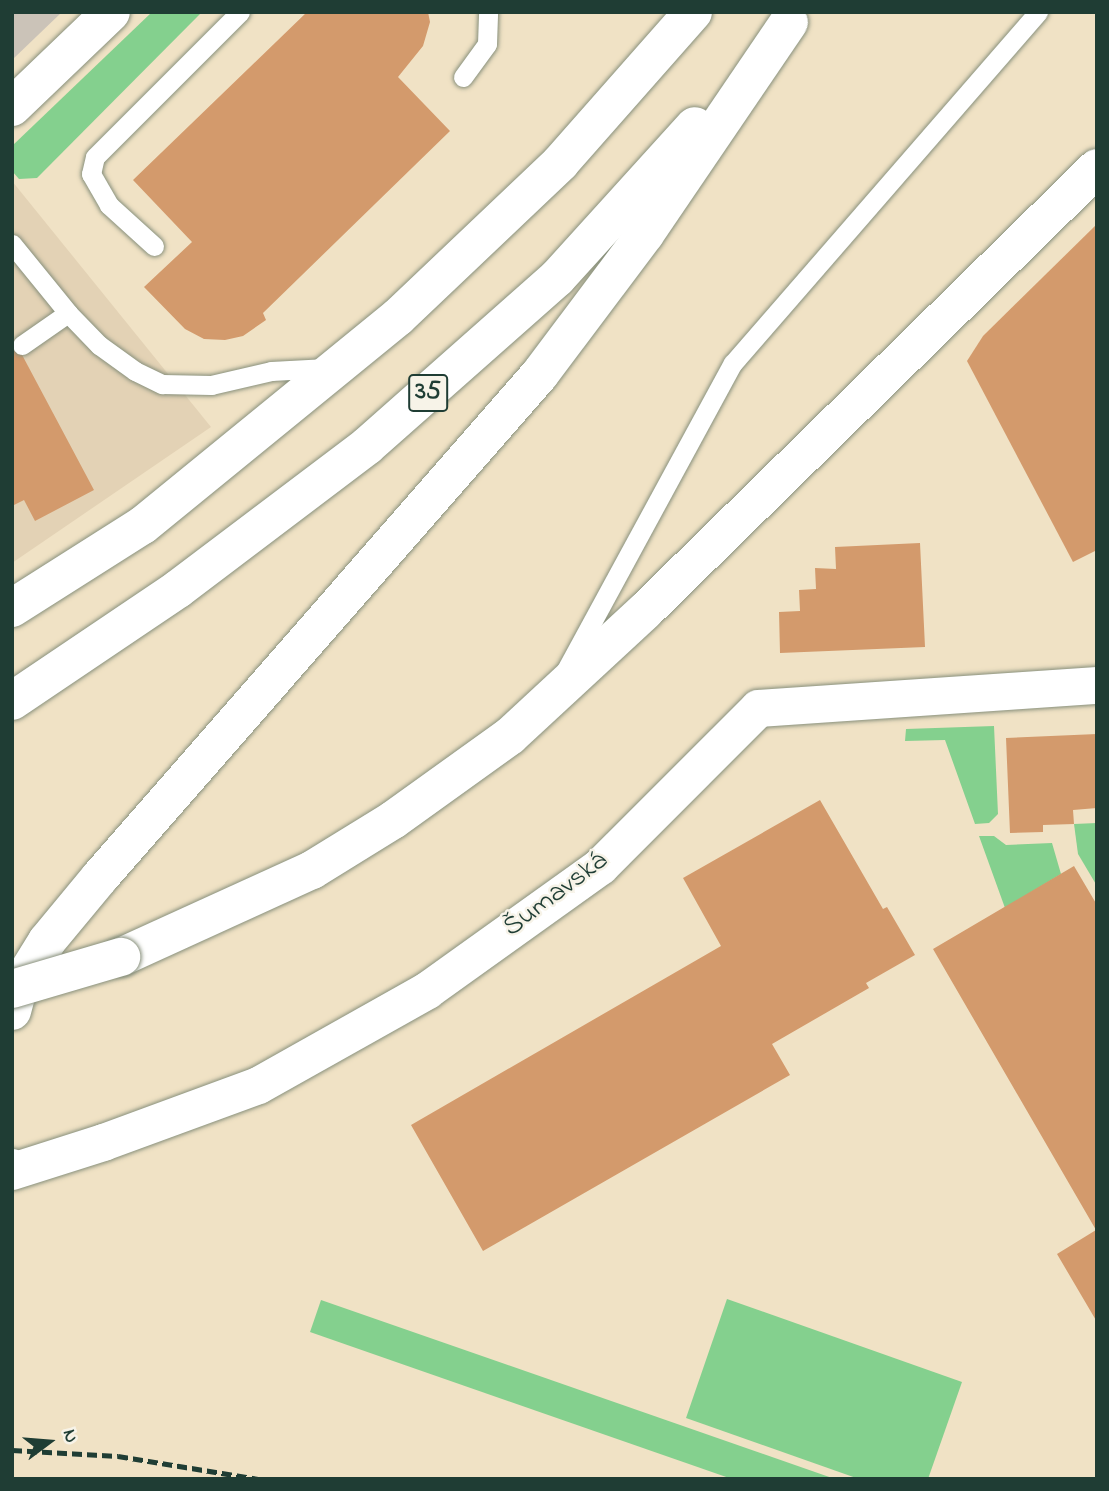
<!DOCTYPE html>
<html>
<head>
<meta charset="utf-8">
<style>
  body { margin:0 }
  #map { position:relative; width:1109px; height:1491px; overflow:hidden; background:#f0e2c5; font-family:"Indie Flower",sans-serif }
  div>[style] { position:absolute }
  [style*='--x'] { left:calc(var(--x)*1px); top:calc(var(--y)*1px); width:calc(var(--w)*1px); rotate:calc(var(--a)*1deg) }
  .built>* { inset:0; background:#e3d2b5 }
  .industrial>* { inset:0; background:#cbc3b8 }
  .green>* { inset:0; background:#84d08e }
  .building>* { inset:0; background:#d39a6c }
  .roads { filter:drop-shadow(0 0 2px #88907c) drop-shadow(0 0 2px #88907c) }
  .lane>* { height:19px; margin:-9.5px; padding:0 9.5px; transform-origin:9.5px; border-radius:9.5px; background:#fff }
  .street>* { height:37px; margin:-18.5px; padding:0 18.5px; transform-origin:18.5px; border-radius:18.5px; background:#fff }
  .secondary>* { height:38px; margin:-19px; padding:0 19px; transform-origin:19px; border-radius:19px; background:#fff }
  .highway>* { height:38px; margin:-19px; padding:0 19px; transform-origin:19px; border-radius:19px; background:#fff }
  .rail>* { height:5px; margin-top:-2.5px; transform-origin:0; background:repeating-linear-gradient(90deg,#1f3d34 0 10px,transparent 0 15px) }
  .bridges { filter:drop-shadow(0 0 2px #88907c) drop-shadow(0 0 2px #88907c) }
  .highway-bridge>* { height:38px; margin:-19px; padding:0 19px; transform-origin:19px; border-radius:19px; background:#fff }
  span { translate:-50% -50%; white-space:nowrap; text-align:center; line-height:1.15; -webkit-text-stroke:5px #f7f3e8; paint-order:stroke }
  .shield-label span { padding:2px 5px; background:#f7f3e8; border:2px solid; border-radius:5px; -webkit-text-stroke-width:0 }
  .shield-label { font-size:26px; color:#1f3d34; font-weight:700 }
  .street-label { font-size:28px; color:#1f3d34 }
  .frame { position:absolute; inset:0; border:14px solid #1f3d34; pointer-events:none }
  .north { position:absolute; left:14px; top:1407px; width:70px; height:70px; -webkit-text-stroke:5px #f7f3e8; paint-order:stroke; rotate:74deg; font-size:19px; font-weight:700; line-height:28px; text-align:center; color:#1f3d34 }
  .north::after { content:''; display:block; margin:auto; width:24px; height:32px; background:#1f3d34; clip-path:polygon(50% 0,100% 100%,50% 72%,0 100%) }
</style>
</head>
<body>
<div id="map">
  <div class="built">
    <div style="clip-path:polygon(12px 181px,211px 427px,12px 563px)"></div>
  </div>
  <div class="industrial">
    <div style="clip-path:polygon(12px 12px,62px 12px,12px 60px)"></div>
  </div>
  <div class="green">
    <div style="clip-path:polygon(152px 12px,202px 12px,37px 178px,19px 179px,12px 171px,12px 146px)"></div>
    <div style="clip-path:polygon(994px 726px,998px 814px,989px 823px,975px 824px,945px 740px,905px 741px,906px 729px)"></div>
    <div style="clip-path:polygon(1097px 823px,1097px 886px,1078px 854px,1074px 824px)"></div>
    <div style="clip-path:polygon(979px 836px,994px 836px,1006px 845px,1052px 843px,1061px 874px,1005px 908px)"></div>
    <div style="clip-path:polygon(727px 1299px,962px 1382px,928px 1479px,859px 1479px,686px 1418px)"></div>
    <div style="clip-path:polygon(321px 1300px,835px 1479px,732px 1479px,310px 1332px)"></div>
  </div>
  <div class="building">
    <div style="clip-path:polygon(307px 12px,428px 12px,430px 22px,423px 46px,398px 77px,450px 131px,263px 313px,266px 320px,243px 336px,225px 340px,204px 339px,185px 329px,144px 287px,192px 242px,133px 180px)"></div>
    <div style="clip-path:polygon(1097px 224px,1097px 550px,1073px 562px,967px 361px,983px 336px)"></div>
    <div style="clip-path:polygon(12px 336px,94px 490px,35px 521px,24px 500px,12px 506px)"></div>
    <div style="clip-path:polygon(920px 543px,925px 647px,780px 653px,779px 612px,800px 611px,799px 590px,816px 589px,815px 568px,836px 569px,835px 547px)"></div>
    <div style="clip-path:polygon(1097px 734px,1097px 808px,1073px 810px,1074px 824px,1043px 825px,1043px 832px,1010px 833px,1006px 738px)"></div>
    <div style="clip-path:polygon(820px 800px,883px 909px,887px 907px,915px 955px,866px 983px,869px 988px,772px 1044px,790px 1075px,483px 1251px,411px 1125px,721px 946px,683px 878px)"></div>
    <div style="clip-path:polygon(1074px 866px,1097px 905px,1097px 1322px,1057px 1254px,1096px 1230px,933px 949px)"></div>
  </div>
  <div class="roads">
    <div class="lane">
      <div style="--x:463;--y:77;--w:41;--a:-54"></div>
      <div style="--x:487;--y:44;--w:32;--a:-88"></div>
      <div style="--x:12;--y:244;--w:89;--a:50.9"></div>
      <div style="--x:154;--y:246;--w:61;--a:-137.7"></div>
      <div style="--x:109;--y:205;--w:36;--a:-120"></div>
      <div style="--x:91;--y:174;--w:17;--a:-77"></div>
      <div style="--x:95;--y:157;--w:205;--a:-45"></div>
      <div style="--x:22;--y:345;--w:56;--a:-34.8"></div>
      <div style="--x:68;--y:313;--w:45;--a:45.9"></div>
      <div style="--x:99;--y:345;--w:44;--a:35.8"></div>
      <div style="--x:135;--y:371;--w:30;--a:26"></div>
      <div style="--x:162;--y:384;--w:49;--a:1.2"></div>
      <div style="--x:211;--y:385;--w:62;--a:-13.1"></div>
      <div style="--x:271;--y:371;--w:56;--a:-3.1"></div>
      <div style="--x:566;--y:670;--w:349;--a:-61.5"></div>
      <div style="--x:733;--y:363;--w:465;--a:-49"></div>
    </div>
    <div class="street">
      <div style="--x:12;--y:1171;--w:96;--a:-17.7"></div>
      <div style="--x:103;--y:1142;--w:165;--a:-20.2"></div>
      <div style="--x:258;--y:1085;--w:194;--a:-29.3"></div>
      <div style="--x:427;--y:990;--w:213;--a:-35.6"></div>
      <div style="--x:600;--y:866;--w:223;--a:-45"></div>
      <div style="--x:758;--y:708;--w:340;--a:-3.9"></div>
    </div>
    <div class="secondary">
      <div style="--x:12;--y:107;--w:137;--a:-43.8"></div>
    </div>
    <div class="highway">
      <div style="--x:12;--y:608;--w:155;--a:-32.4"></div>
      <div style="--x:143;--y:525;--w:329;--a:-39.2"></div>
      <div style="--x:398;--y:317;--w:224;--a:-43.5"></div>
      <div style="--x:560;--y:163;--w:201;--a:-48.6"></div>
      <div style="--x:12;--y:701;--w:200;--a:-34"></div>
      <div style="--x:178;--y:589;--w:237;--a:-37.1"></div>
      <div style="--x:367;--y:446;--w:254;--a:-41.5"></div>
      <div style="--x:557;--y:278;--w:205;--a:-47.8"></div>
      <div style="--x:121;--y:957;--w:210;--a:-24.5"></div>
      <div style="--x:312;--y:870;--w:95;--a:-31.7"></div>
      <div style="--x:393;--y:820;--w:144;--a:-35.7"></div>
      <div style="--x:510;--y:736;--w:183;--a:-42.8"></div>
      <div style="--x:644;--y:612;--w:634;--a:-44.43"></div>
      <div style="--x:12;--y:1011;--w:24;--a:-75"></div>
      <div style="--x:18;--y:988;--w:55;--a:-58.3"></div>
      <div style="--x:47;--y:941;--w:83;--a:-50.4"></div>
      <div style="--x:100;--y:877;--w:668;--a:-48.82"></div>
      <div style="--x:540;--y:374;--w:175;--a:-53.1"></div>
      <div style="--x:645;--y:234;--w:256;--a:-55.8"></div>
      <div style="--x:12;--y:1168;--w:2;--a:63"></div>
    </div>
  </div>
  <div class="rail">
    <div style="--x:12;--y:1450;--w:106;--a:3.2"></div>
    <div style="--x:118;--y:1456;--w:142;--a:9.3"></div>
  </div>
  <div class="bridges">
    <div class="highway-bridge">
      <div style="--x:12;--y:989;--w:114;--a:-16.4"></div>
    </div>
  </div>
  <div class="shield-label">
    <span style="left:428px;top:393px">35</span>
  </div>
  <div class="street-label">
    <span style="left:556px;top:895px;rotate:-37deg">Šumavská</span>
  </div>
  <div class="frame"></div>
  <div class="north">N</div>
</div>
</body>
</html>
